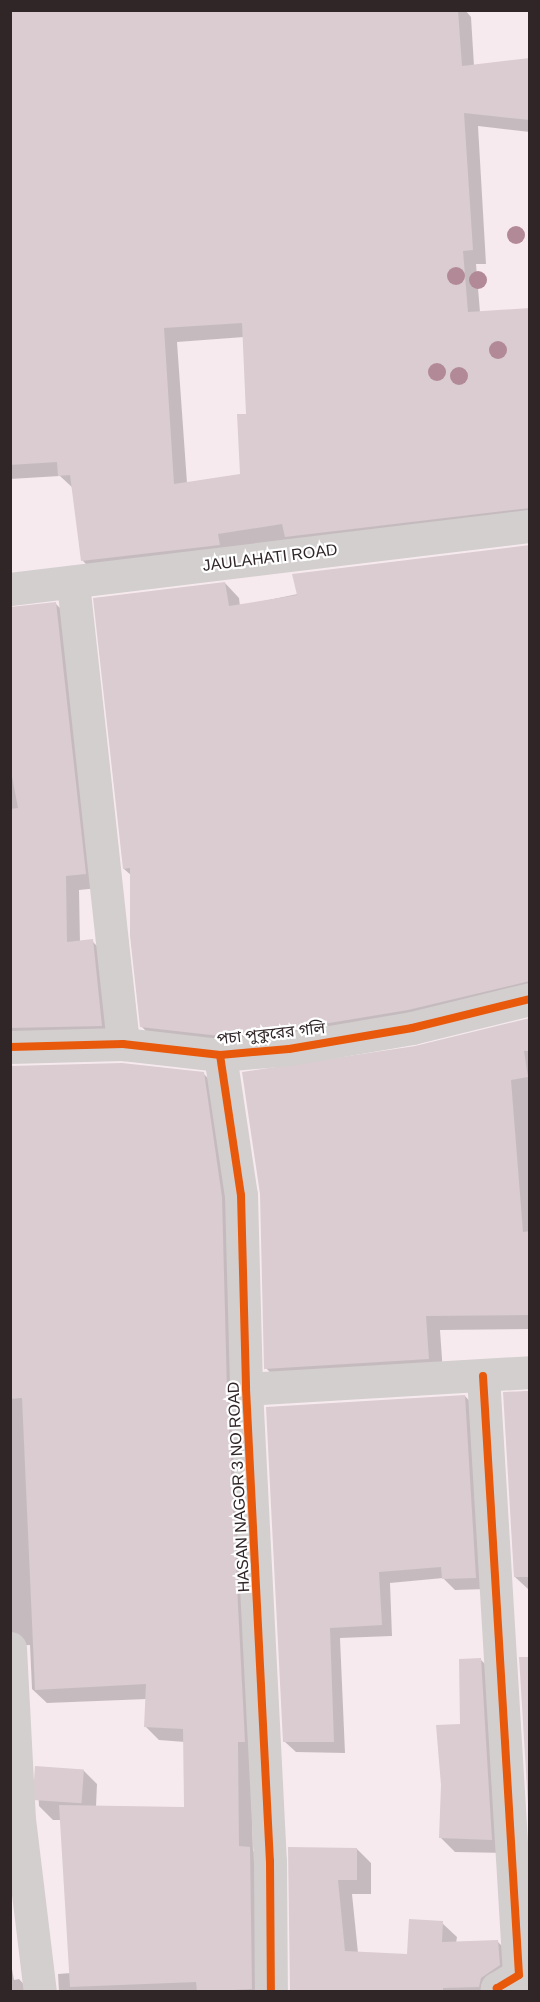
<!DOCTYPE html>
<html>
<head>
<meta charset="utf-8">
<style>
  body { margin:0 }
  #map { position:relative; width:540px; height:2002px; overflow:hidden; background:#f7eaee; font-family:Helvetica,"Noto Sans Bengali",sans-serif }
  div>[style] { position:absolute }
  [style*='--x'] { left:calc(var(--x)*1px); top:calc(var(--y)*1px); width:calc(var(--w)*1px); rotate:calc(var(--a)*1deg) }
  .shadow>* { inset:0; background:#0003 }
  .building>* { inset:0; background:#daccd0; transform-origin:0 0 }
  .street>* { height:33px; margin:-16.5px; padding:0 16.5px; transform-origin:16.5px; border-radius:16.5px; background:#d3cfcf }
  .cycleway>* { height:8px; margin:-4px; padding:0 4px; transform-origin:4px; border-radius:4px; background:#e8590c }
  .trees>* { width:18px; height:18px; margin:-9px; border-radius:50%; background:#b28a97 }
  span { translate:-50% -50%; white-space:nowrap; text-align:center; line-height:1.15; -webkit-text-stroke:4.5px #fff; paint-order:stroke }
  .street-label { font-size:16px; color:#302628 }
  .frame { position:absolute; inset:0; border:12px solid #302628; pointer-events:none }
</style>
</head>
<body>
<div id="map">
  <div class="shadow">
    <div style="clip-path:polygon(evenodd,10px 10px,465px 10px,471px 17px,474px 66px,530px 60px,530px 132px,478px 126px,486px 264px,476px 264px,480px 312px,530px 309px,530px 522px,97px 575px,83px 561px,74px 489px,60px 476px,10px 479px,10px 10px,244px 337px,248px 415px,242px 475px,187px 483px,177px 342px,244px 337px)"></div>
    <div style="clip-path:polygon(530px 546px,530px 997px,301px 1044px,156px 1041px,141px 1026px,132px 876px,124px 869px,225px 583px,239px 598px,240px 606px)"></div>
    <div style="clip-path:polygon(56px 604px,70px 618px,99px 888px,79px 890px,80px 942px,92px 941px,106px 955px,116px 1039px,10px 1050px,10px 609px)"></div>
    <div style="clip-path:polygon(530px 1020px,530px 1329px,440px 1330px,443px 1373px,280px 1383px,266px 1368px,415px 1048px)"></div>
    <div style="clip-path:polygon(10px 1067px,203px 1073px,217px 1088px,236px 1212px,253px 1851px,264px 1862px,267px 1992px,59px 1992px,58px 1974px,71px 1973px,61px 1820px,53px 1820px,39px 1806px,37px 1768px,83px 1770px,97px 1784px,96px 1807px,185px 1808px,185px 1742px,159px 1740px,145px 1726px,147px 1699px,47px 1703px,32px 1689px,30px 1645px,13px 1646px,10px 1652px)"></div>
    <div style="clip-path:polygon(530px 1391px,530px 1589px,528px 1589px,515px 1577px,504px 1394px)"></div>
    <div style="clip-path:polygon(465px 1396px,476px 1408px,487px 1589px,455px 1590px,443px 1578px,390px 1583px,392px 1636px,340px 1638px,345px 1753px,296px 1752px,284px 1741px,267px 1408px)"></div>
    <div style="clip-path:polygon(481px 1660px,495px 1674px,506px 1853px,455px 1852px,441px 1838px,462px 1726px)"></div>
    <div style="clip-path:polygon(290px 1848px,357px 1849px,371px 1863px,371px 1894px,352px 1894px,358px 1953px,408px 1955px,442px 1923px,457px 1937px,456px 1943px,498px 1942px,512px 1956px,496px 1992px,291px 1992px)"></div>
    <div style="clip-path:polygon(10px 1958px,14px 1980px,19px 1979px,31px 1992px,10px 1992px)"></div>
  </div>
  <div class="building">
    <div style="clip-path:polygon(evenodd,10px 10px,458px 10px,462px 66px,530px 58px,530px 120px,464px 113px,473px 250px,463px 251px,468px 312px,530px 308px,530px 508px,285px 537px,282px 524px,218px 534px,220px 545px,81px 561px,70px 475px,58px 476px,57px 462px,10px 465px,10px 10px,242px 323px,246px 414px,237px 414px,240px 474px,174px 484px,164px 328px,242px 323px)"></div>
    <div style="clip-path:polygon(530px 545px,530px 981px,408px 1010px,287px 1030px,220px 1036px,140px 1027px,130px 936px,130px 868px,123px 869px,93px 598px,225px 582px,229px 606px,297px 595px,292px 574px)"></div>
    <div style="clip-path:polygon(56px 602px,86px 874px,66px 876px,67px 942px,93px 939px,102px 1026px,10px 1028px,10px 809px,18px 808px,10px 766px,10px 607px)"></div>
    <div style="clip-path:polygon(530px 1018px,530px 1051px,524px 1051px,528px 1077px,511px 1080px,523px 1232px,530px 1231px,530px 1315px,426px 1316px,429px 1359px,264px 1369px,260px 1194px,242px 1072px,415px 1046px)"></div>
    <div style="clip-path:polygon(122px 1063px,204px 1072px,222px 1197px,227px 1390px,245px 1742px,238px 1742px,239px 1846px,250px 1847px,252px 1989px,197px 1992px,196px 1982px,70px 1987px,59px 1805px,184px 1807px,183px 1729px,144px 1727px,146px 1684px,35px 1690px,22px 1398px,10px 1399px,10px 1066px)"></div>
    <div style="clip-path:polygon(530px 1391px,530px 1577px,514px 1577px,503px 1392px)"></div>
    <div style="clip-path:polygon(465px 1395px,476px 1578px,442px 1579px,441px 1567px,379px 1572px,382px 1625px,330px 1628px,334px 1742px,283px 1742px,266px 1407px)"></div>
    <div style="clip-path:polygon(519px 1657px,530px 1657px,530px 1837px)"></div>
    <div style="clip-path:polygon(481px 1658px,492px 1840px,439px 1838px,441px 1785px,436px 1725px,460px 1724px,459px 1659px)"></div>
    <div style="left:35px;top:1766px;width:49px;height:34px;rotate:4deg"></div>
    <div style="clip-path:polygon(288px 1847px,357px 1848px,357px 1880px,338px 1880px,345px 1951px,407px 1954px,409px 1919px,443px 1921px,442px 1942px,498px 1940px,500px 1965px,481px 1978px,479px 1987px,443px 1988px,443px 1992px,290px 1992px)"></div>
  </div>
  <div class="street">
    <div style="--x:73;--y:583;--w:464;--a:83.8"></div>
    <div style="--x:10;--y:589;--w:524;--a:-6.91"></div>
    <div style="--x:10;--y:1047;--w:113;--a:-1.5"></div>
    <div style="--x:123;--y:1044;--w:98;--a:6.5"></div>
    <div style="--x:220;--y:1055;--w:69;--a:-5"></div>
    <div style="--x:289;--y:1049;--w:125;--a:-9.7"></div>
    <div style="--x:412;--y:1028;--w:122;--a:-13.8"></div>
    <div style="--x:220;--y:1055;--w:142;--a:81.5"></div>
    <div style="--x:241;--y:1195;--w:194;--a:88.5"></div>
    <div style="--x:246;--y:1389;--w:473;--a:87.1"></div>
    <div style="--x:270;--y:1861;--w:131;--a:89.6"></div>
    <div style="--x:483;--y:1376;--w:600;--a:86.56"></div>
    <div style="--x:519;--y:1975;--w:26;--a:149"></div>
    <div style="--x:497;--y:1988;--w:4;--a:90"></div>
    <div style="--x:246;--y:1389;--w:285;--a:-3.4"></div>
    <div style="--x:10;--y:1648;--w:171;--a:87"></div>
    <div style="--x:19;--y:1819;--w:174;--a:83.1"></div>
  </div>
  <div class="cycleway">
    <div style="--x:10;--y:1047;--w:113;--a:-1.5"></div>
    <div style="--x:123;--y:1044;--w:98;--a:6.5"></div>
    <div style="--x:220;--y:1055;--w:69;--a:-5"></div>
    <div style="--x:289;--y:1049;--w:125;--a:-9.7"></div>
    <div style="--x:412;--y:1028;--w:122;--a:-13.8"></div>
    <div style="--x:220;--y:1055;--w:142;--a:81.5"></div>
    <div style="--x:241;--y:1195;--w:194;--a:88.5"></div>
    <div style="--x:246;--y:1389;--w:473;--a:87.1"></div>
    <div style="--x:270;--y:1861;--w:131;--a:89.6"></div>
    <div style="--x:483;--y:1376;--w:600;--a:86.56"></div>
    <div style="--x:519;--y:1975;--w:26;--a:149"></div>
    <div style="--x:497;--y:1988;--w:4;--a:90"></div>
  </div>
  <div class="trees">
    <div style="left:516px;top:235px"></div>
    <div style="left:456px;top:276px"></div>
    <div style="left:478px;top:280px"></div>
    <div style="left:498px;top:350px"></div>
    <div style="left:437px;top:372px"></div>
    <div style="left:459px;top:376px"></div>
  </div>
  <div class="street-label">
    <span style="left:270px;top:558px;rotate:-7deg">JAULAHATI ROAD</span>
    <span style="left:271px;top:1034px;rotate:-6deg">পচা পুকুরের গলি</span>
    <span style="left:239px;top:1487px;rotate:-93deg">HASAN NAGOR 3 NO ROAD</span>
  </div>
  <div class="frame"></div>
</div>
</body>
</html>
